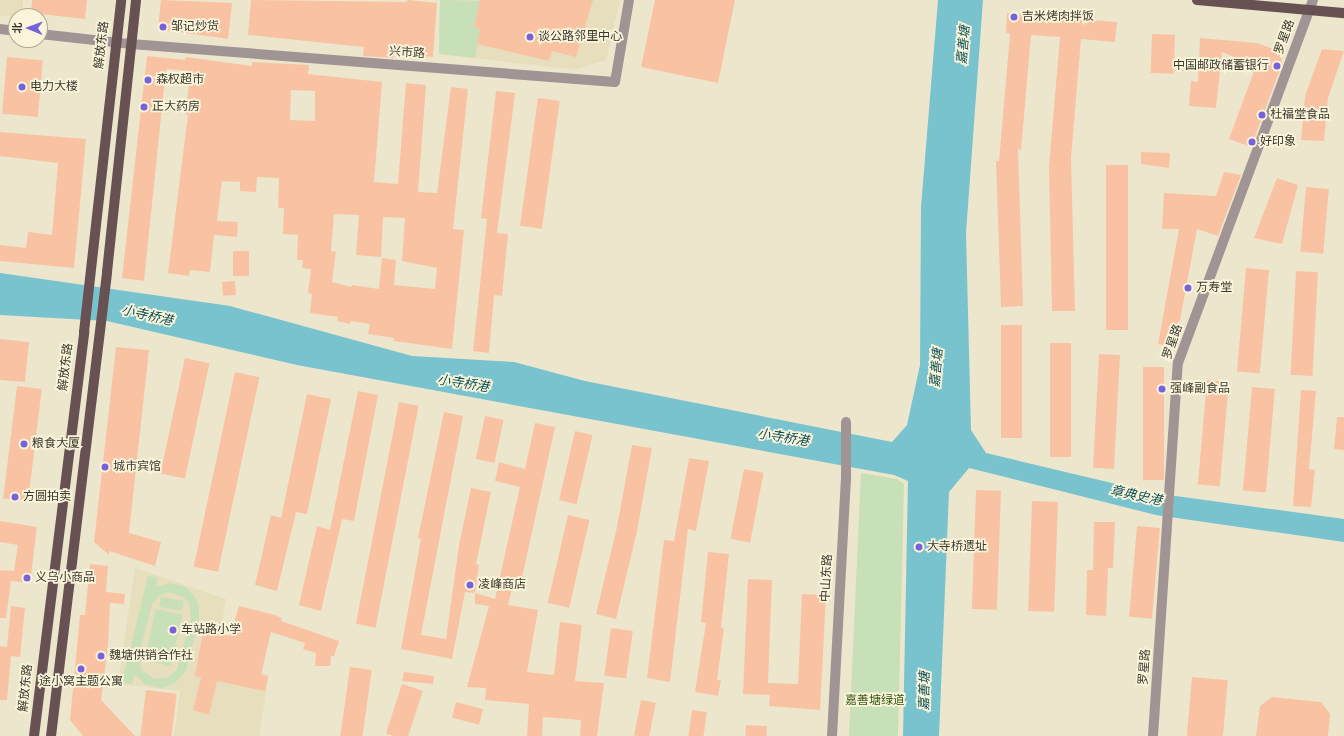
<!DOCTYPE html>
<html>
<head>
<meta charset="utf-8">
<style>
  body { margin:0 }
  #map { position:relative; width:1344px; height:736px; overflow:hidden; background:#ece6cd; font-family:"Space Grotesk","Noto Sans SC",sans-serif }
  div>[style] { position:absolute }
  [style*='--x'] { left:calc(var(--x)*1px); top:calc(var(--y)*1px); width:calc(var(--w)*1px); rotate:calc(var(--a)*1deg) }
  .built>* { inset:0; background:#e6debd; transform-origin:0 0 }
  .green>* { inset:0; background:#c7e0b7; transform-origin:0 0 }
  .water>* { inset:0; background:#79c3ce }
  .building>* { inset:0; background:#f9c3a3; transform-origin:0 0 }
  .minor>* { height:10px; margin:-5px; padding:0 5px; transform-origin:5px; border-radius:5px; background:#a19495 }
  .major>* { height:10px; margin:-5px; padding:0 5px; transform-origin:5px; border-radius:5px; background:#675153 }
  .dots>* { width:11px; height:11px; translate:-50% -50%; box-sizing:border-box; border:2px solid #faf4da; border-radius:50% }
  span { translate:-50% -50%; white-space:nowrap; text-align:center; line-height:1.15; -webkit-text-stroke:3.5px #faf4da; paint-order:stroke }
  .poi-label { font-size:12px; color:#3b392f }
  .left { translate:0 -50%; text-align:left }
  .right { translate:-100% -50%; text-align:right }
  .street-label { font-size:12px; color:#3b392f }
  .park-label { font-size:12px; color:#365a15 }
  .water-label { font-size:13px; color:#0d5058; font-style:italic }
  .north { position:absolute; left:8px; top:8px; width:40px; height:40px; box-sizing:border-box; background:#faf4da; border:1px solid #aea996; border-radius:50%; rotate:271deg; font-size:11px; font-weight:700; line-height:16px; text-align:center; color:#3b392f }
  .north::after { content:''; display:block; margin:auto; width:14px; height:18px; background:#7762dc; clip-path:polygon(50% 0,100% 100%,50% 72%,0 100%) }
</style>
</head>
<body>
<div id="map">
  <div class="built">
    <div style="left:0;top:0;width:23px;height:16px"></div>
    <div style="clip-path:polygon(440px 0,620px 0,606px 60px,575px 70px,439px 54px)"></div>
    <div style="clip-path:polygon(135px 568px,226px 599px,215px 661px,269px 675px,259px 736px,174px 736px,180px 691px,118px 684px)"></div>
  </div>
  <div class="green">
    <div style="clip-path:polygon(440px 0,480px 1px,474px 27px,480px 29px,475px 58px,439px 54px)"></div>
    <div style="clip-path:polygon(861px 473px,897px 479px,904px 484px,898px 736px,849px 736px)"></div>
    <div style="clip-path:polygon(evenodd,148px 576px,158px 578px,156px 587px,171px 583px,185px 587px,194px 595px,199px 606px,199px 618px,186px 671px,176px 682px,162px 688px,145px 684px,134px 674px,132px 684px,122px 682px,148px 576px,168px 592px,184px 597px,190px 606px,191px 617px,177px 670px,167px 678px,155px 679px,141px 670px,139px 655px,152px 604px,159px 596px,168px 592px)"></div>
    <div style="left:161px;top:597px;width:23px;height:10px;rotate:10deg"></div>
    <div style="left:156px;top:609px;width:27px;height:52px;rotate:13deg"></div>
  </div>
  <div class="water">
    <div style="clip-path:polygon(938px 0,983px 0,966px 233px,971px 430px,986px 453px,1154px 493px,1344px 519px,1344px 542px,1156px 515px,969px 468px,949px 492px,939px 736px,903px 736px,908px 481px,894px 475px,297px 365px,107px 321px,0 315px,0 273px,230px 306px,412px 356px,514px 362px,585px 381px,892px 442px,907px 425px,920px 365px,921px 207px)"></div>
  </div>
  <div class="building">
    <div style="clip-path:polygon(32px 0,87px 0,85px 19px,31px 13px)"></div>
    <div style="clip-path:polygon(161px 0,232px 3px,228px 39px,158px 29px)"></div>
    <div style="clip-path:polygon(251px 0,406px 2px,408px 0,437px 3px,433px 57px,394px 54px,394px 58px,363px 56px,364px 47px,248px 35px)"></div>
    <div style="clip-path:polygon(480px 0,593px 0,576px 57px,552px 51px,549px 61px,477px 44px,480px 29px,474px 27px)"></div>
    <div style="clip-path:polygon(655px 0,735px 0,718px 83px,641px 67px)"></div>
    <div style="clip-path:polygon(1007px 13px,1117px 22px,1115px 42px,1081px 39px,1071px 158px,1075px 311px,1052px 311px,1049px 166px,1060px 37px,1031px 35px,1021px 150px,1018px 149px,1023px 306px,1001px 307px,996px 161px,999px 161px,1010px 34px,1006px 33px)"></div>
    <div style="left:1152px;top:34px;width:23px;height:39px;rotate:2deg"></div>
    <div style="clip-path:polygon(1200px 38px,1257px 43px,1276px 50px,1281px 55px,1282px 64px,1251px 147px,1229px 139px,1256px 66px,1222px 52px,1216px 108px,1189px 106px,1191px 81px,1198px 82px)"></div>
    <div style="clip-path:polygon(1322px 49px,1344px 51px,1328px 98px,1324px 141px,1301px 140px,1305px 96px)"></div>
    <div style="clip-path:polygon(evenodd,147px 56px,185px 60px,186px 57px,252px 66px,252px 62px,309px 65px,308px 74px,382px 82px,374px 182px,398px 184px,406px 83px,426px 85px,418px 192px,437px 193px,451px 87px,468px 89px,453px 229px,464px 230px,452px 349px,394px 341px,394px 338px,368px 334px,370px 324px,351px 321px,350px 324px,337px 321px,338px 317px,310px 313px,312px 294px,308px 293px,311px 269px,302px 268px,303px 260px,297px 260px,298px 235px,283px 234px,284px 208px,278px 208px,279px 178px,257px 177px,256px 192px,240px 191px,240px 182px,222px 181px,217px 221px,238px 222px,237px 237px,214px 235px,210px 272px,190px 270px,189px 276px,168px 273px,188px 115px,185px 114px,191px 71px,166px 69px,144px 281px,122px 278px,147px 56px,291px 90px,315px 91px,315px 121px,290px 120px,291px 90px,147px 56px,334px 214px,359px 215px,356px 255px,381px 257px,383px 217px,405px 218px,402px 261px,437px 268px,435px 289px,394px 285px,396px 260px,382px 258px,379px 289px,352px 285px,351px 287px,332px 282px,336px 252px,331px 251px,334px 214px)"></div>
    <div style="left:7px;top:57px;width:36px;height:57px;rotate:5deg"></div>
    <div style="clip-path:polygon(496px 91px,515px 93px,497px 233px,508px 234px,502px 296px,494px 295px,489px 353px,473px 351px,487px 219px,481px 218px)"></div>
    <div style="left:538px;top:98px;width:22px;height:129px;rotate:8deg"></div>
    <div style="clip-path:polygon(0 132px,86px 139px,74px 268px,0 261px,0 245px,26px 248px,28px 232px,52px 235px,58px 163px,0 156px)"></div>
    <div style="clip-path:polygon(1141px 152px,1170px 153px,1169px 168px,1141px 164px)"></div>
    <div style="left:1106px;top:165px;width:22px;height:165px"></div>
    <div style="clip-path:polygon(1224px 172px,1241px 175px,1218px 236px,1197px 229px,1175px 347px,1158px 344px,1179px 229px,1162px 229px,1164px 193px,1216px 196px)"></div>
    <div style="clip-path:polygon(1277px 178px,1298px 185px,1282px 244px,1254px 238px)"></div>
    <div style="left:1306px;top:187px;width:23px;height:65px;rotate:5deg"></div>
    <div style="left:233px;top:251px;width:16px;height:25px"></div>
    <div style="left:1246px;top:268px;width:23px;height:104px;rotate:5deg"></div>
    <div style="left:1296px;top:271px;width:22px;height:104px;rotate:3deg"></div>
    <div style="left:235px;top:281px;width:14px;height:13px;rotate:86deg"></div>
    <div style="left:1001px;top:325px;width:21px;height:113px"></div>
    <div style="clip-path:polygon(0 339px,29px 342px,25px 382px,0 380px)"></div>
    <div style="left:1050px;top:343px;width:21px;height:114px"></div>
    <div style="clip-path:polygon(116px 347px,149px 350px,129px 533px,161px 542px,155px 566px,109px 551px,109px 555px,94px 542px)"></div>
    <div style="left:1099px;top:354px;width:21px;height:114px;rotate:3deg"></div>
    <div style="left:185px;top:358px;width:25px;height:118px;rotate:12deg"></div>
    <div style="left:1143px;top:367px;width:21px;height:113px"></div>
    <div style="left:235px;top:372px;width:25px;height:199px;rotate:12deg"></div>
    <div style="left:1207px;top:380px;width:22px;height:105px;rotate:5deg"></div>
    <div style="left:17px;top:386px;width:25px;height:113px;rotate:7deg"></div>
    <div style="left:1252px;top:387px;width:23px;height:104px;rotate:5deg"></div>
    <div style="clip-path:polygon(1301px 390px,1316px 391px,1309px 469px,1315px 470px,1311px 507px,1293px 506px)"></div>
    <div style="clip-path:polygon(358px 391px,378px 395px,354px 521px,342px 519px,321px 611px,299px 605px,317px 526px,330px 530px)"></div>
    <div style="clip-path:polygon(307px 394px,331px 399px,307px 514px,296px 512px,277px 591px,255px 585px,271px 515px,281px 518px)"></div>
    <div style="left:399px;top:402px;width:20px;height:226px;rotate:11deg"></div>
    <div style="clip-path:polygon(444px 412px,463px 416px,421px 635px,446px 639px,459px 545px,471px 488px,491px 492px,476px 564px,479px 565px,475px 593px,465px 592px,452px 659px,401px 649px,421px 539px,418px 538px)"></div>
    <div style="left:485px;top:416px;width:19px;height:44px;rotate:12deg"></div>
    <div style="clip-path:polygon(1337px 417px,1344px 417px,1344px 450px,1334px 449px)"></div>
    <div style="clip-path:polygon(535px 423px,555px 427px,520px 587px,513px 585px,508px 605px,538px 610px,527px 672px,554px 675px,560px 622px,582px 625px,575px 681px,604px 683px,597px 736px,580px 736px,581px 720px,543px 717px,542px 736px,527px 736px,529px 704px,485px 700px,486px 688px,467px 687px,489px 606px,475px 604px,475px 593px,495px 599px,520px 487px,495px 481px,499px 462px,525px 469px)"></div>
    <div style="left:575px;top:431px;width:18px;height:71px;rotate:13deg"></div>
    <div style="clip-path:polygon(632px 445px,652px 448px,637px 531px,616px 619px,596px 614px,617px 527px)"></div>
    <div style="clip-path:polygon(689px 458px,709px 461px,696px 531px,688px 529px,670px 682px,647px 678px,664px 540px,674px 541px)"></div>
    <div style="left:744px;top:469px;width:20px;height:71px;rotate:11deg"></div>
    <div style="left:976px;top:490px;width:25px;height:119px;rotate:2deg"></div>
    <div style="left:1032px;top:501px;width:26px;height:110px;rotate:2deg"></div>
    <div style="left:568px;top:515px;width:22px;height:90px;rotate:13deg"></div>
    <div style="clip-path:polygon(0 521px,37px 527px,30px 583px,11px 581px,6px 618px,0 618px,0 570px,14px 571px,18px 545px,0 542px)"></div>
    <div style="clip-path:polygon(1094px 522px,1115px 522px,1113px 568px,1108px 568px,1106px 616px,1086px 615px,1087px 570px,1093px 570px)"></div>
    <div style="left:1137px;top:526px;width:23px;height:91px;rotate:5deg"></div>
    <div style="clip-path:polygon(708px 552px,729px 554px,721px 628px,724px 628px,717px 680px,721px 680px,718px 696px,695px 692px,706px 623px,701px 622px)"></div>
    <div style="clip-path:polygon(90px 564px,108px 566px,106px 592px,125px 594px,124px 604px,110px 603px,108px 645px,101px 700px,135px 736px,83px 736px,70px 720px,80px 615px,85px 615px)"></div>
    <div style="clip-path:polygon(748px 579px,772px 580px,768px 683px,798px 684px,802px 594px,826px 595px,820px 710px,769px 706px,770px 695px,743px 694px)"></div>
    <div style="clip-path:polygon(11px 606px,25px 608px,20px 657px,11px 656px,7px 700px,0 700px,0 646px,7px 647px)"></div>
    <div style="clip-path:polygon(239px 606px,275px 615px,282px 618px,281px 621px,339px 641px,334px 656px,331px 656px,330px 666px,315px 666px,316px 653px,303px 649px,305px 643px,271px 632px,261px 675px,268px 676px,265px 691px,217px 681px,209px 715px,193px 710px,201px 678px,195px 676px,203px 631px,230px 636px)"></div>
    <div style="left:611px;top:628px;width:22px;height:48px;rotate:8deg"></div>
    <div style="left:350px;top:667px;width:22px;height:70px;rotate:8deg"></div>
    <div style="clip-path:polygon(404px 672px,434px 676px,433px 684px,402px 681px)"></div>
    <div style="left:1192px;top:677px;width:36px;height:59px;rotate:5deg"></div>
    <div style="left:402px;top:684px;width:22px;height:52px;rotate:18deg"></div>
    <div style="left:146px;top:690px;width:31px;height:46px;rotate:7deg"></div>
    <div style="clip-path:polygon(1272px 697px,1321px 702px,1330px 714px,1328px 736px,1256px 736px,1260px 706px)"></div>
    <div style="left:641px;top:700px;width:15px;height:36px;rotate:11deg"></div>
    <div style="left:456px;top:702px;width:28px;height:16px;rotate:15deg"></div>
    <div style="left:692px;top:710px;width:15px;height:26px;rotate:8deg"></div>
    <div style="left:746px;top:725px;width:21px;height:11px;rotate:3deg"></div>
  </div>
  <div class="minor">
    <div style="--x:0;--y:29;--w:16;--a:7"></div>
    <div style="--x:40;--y:34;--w:92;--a:6.3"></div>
    <div style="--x:131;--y:44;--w:485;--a:4.5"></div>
    <div style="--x:615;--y:82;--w:83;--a:-80.3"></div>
    <div style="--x:832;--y:736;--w:256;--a:-86.9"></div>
    <div style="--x:846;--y:480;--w:58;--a:-90"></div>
    <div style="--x:1153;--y:736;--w:374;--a:-86.2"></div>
    <div style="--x:1178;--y:363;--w:387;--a:-69.6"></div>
  </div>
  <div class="major">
    <div style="--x:1197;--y:0;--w:148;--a:5.1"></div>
    <div style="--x:34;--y:736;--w:407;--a:-82.9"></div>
    <div style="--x:84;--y:332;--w:334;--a:-83.6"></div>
    <div style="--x:51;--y:736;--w:467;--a:-83.1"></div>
    <div style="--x:107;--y:272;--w:274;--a:-83.9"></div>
  </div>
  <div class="dots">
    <div style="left:1014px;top:17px;background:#7762dc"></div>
    <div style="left:163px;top:27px;background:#7762dc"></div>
    <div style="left:530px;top:37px;background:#7762dc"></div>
    <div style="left:1277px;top:66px;background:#7762dc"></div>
    <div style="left:148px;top:80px;background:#7762dc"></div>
    <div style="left:22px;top:87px;background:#7762dc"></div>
    <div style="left:144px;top:107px;background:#7762dc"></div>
    <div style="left:1262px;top:115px;background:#7762dc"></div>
    <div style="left:1252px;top:142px;background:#7762dc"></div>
    <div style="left:1188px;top:288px;background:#7762dc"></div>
    <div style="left:1162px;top:389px;background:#7762dc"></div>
    <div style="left:24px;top:444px;background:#7762dc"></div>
    <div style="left:105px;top:467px;background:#7762dc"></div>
    <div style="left:15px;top:497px;background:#7762dc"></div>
    <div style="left:919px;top:547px;background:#7762dc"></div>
    <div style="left:27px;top:578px;background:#7762dc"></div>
    <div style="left:470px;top:585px;background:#7762dc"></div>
    <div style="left:173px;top:630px;background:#7762dc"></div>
    <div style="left:101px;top:656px;background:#7762dc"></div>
    <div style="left:81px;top:669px;background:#7762dc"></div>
  </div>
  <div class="poi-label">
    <span class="left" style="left:1022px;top:17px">吉米烤肉拌饭</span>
    <span class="left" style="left:171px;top:27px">邹记炒货</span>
    <span class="left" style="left:538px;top:37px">谈公路邻里中心</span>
    <span class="right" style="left:1269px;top:66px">中国邮政储蓄银行</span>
    <span class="left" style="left:156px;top:80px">森权超市</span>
    <span class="left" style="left:30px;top:87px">电力大楼</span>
    <span class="left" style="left:152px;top:107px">正大药房</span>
    <span class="left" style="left:1270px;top:115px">杜福堂食品</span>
    <span class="left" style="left:1260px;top:142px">好印象</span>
    <span class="left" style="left:1196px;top:288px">万寿堂</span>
    <span class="left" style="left:1170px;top:389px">强峰副食品</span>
    <span class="left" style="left:32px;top:444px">粮食大厦</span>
    <span class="left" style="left:113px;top:467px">城市宾馆</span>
    <span class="left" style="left:23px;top:497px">方圆拍卖</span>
    <span class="left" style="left:927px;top:547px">大寺桥遗址</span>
    <span class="left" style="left:35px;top:578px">义乌小商品</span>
    <span class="left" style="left:478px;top:585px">凌峰商店</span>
    <span class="left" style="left:181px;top:630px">车站路小学</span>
    <span class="left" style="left:109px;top:656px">魏塘供销合作社</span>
    <span style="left:81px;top:682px">途小窝主题公寓</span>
  </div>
  <div class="street-label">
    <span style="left:1285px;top:37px;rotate:-70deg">罗星路</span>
    <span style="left:102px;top:45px;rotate:-83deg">解放东路</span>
    <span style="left:407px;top:53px;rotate:4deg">兴市路</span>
    <span style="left:1173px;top:342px;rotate:-71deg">罗星路</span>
    <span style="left:66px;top:367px;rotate:-83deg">解放东路</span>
    <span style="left:827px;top:578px;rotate:-87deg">中山东路</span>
    <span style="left:1145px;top:667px;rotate:-86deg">罗星路</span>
    <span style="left:26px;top:688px;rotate:-84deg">解放东路</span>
  </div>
  <div class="park-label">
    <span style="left:875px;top:701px">嘉善塘绿道</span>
  </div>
  <div class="water-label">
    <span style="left:964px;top:45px;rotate:-85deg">嘉善塘</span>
    <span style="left:147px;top:316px;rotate:13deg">小寺桥港</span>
    <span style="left:937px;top:368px;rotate:-85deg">嘉善塘</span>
    <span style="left:463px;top:384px;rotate:9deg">小寺桥港</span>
    <span style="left:783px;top:438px;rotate:9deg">小寺桥港</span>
    <span style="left:1136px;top:496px;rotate:12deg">章典史港</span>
    <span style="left:925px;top:691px;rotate:-89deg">嘉善塘</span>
  </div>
  <div class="north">北</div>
</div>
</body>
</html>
